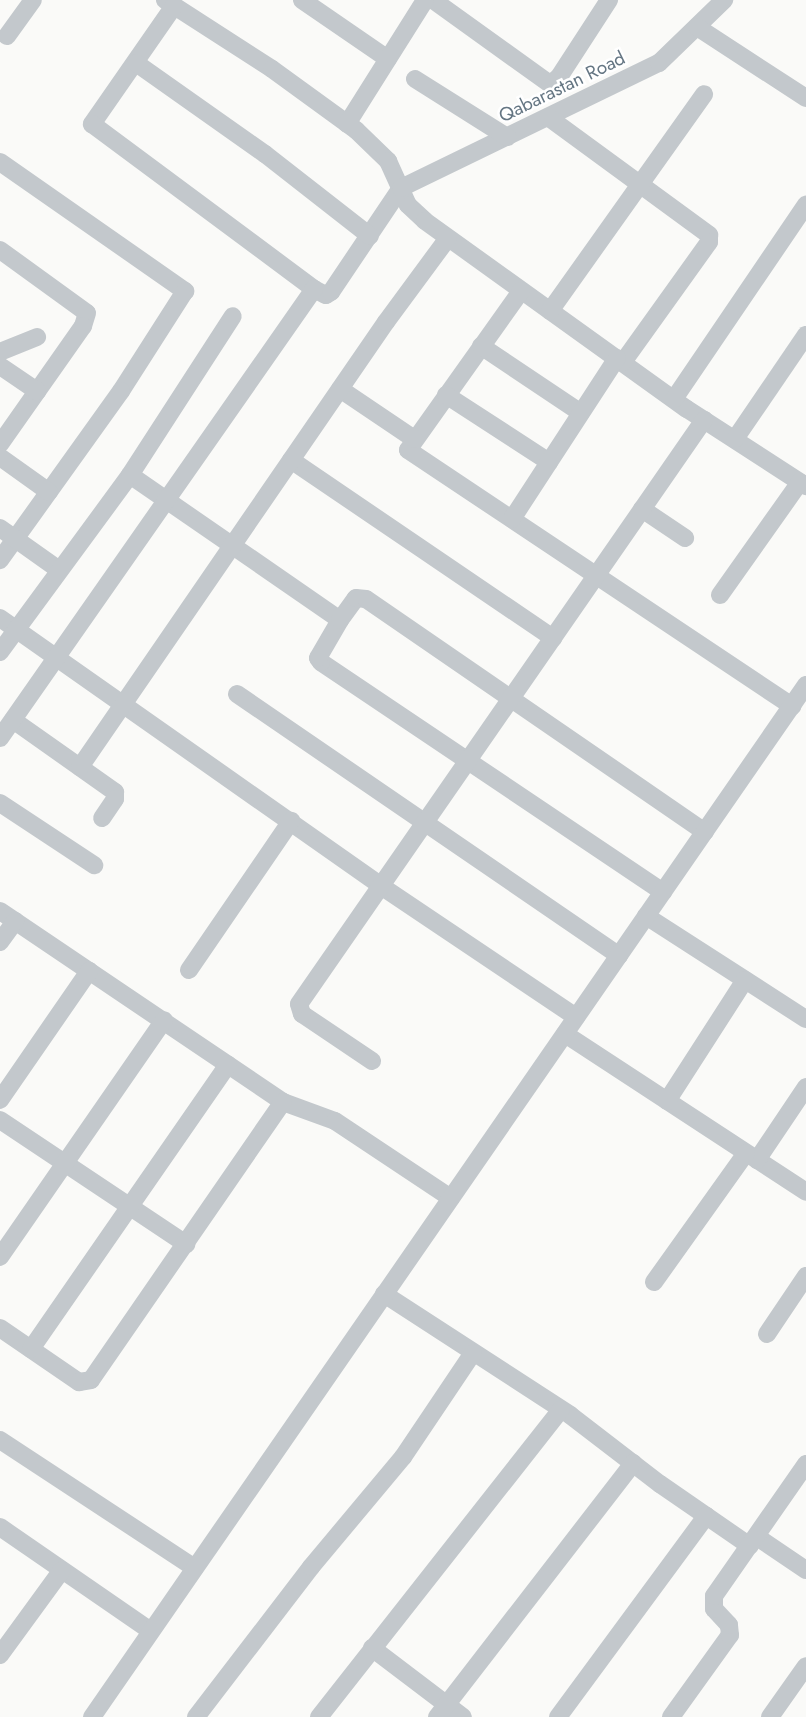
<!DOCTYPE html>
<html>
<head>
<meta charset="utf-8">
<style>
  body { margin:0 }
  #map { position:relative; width:806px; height:1717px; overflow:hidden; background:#fafaf8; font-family:Jost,sans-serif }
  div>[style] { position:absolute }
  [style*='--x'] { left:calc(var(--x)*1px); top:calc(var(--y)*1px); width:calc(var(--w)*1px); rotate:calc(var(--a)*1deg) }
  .minor>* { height:18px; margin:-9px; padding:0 9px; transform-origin:9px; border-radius:9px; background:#c3c8cc }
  span { translate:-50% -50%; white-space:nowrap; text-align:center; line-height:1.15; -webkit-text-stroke:5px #fff; paint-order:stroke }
  .street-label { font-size:19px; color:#657683 }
</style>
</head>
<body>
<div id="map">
  <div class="minor">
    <div style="--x:165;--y:0;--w:127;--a:32.8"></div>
    <div style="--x:272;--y:69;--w:104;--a:36"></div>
    <div style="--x:356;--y:130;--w:45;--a:44.1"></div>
    <div style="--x:388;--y:161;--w:48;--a:65.6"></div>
    <div style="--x:408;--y:205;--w:23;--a:43"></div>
    <div style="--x:425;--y:221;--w:322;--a:35.7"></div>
    <div style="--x:687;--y:409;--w:142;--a:32.9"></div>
    <div style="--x:302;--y:0;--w:104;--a:34.5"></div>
    <div style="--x:433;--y:0;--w:144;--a:35.7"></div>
    <div style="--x:550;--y:84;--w:11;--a:-38"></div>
    <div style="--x:559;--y:77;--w:92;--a:-57"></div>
    <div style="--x:174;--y:6;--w:144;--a:124.8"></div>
    <div style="--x:92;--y:124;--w:277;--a:36.6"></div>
    <div style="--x:314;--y:289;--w:13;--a:27"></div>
    <div style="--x:326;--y:295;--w:6;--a:-31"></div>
    <div style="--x:331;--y:292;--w:125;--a:-56.1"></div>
    <div style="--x:401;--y:188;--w:287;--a:-25.9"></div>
    <div style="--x:659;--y:63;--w:91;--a:-44.1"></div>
    <div style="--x:697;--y:27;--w:130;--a:33.1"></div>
    <div style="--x:7;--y:36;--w:44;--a:-54.2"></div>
    <div style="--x:136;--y:63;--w:158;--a:35.2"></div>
    <div style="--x:265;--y:154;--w:133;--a:38"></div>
    <div style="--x:415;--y:79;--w:109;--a:32.2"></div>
    <div style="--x:548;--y:117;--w:200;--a:36.2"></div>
    <div style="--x:709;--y:235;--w:7;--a:90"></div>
    <div style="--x:709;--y:242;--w:148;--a:125.6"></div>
    <div style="--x:347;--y:124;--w:146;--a:-57.8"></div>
    <div style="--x:0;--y:162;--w:226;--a:34.9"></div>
    <div style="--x:185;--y:291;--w:119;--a:122.6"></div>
    <div style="--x:121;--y:391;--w:208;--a:125.6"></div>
    <div style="--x:0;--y:250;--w:107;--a:35.9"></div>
    <div style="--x:87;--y:313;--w:14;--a:107"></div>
    <div style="--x:83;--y:326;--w:144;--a:125.1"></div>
    <div style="--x:521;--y:291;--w:195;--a:125.4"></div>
    <div style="--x:408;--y:450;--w:462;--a:33.7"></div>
    <div style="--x:550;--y:311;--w:266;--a:-54.6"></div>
    <div style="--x:481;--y:346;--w:120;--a:33.8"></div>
    <div style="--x:0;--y:352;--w:40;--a:-22"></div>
    <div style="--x:0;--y:366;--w:45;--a:34"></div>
    <div style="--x:340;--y:389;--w:89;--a:34"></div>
    <div style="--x:446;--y:395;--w:123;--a:33"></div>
    <div style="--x:674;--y:399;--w:235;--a:-55.8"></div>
    <div style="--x:735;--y:439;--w:126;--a:-55.7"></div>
    <div style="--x:0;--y:457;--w:60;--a:35.5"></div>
    <div style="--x:291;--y:460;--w:317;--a:34.2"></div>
    <div style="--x:130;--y:475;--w:255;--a:34.6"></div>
    <div style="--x:642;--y:509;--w:52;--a:34"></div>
    <div style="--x:512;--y:519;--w:192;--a:-56.9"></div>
    <div style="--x:0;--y:528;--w:72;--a:35.4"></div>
    <div style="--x:720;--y:595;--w:138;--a:-54.7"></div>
    <div style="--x:0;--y:618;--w:466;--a:35.1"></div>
    <div style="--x:381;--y:886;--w:235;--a:33.9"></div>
    <div style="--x:0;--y:652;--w:220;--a:-53.7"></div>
    <div style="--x:130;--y:475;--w:189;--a:-57.1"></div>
    <div style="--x:237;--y:694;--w:463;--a:34.4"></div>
    <div style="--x:13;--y:720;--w:125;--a:35.2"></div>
    <div style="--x:115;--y:792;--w:7;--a:90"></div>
    <div style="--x:115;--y:799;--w:23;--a:124"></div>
    <div style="--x:0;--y:738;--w:548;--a:-55.03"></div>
    <div style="--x:80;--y:767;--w:540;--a:-55.49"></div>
    <div style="--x:386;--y:322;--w:104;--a:-53.6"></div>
    <div style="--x:0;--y:803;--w:113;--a:33.4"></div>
    <div style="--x:663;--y:892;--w:412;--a:-146.1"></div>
    <div style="--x:321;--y:662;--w:5;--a:-127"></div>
    <div style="--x:318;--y:658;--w:44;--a:-59.9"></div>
    <div style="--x:340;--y:620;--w:27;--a:-54"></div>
    <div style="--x:356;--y:598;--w:10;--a:6"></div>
    <div style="--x:366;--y:599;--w:411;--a:34.5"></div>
    <div style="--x:0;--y:911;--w:341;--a:34"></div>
    <div style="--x:283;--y:1102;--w:55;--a:20.1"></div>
    <div style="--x:335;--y:1121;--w:139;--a:33.6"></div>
    <div style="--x:646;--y:916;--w:190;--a:32.8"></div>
    <div style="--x:0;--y:942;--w:26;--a:-54"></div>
    <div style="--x:189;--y:970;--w:181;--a:-55.6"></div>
    <div style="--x:565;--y:1034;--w:288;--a:33.2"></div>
    <div style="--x:372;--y:1061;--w:84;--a:-146.1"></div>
    <div style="--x:302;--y:1014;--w:10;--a:-107"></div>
    <div style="--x:299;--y:1004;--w:711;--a:-55.26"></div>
    <div style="--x:0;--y:1100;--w:157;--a:-55.4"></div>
    <div style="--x:667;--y:1101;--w:144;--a:-57.2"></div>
    <div style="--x:0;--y:1120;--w:224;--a:33.7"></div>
    <div style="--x:757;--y:1160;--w:88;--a:-56.1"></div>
    <div style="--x:0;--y:1257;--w:288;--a:-55.3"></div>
    <div style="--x:654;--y:1282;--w:158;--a:-54.5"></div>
    <div style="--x:384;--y:1294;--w:222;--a:33"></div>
    <div style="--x:570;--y:1415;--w:113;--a:37.5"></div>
    <div style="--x:660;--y:1484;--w:109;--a:34.6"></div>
    <div style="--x:0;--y:1328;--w:96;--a:34.4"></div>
    <div style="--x:79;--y:1382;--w:12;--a:-9"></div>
    <div style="--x:91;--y:1380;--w:338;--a:-55.4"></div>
    <div style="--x:767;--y:1334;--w:70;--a:-56.1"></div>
    <div style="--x:31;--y:1349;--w:346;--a:-55.3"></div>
    <div style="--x:0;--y:1440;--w:233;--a:33.3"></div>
    <div style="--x:0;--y:1527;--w:183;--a:34.6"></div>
    <div style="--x:757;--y:1537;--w:59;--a:34"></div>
    <div style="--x:372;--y:1648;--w:114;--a:37.2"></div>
    <div style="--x:0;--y:1655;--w:105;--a:-53.9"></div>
    <div style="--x:92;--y:1717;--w:1255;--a:-55.32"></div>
    <div style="--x:196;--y:1717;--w:189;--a:-52.5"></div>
    <div style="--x:311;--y:1567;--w:143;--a:-50.1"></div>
    <div style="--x:403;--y:1457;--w:125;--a:-56.1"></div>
    <div style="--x:319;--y:1717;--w:391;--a:-51.8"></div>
    <div style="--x:437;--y:1717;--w:321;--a:-52.3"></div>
    <div style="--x:558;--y:1717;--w:250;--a:-53.6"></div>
    <div style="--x:671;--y:1717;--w:101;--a:-54.3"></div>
    <div style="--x:730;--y:1635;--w:10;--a:-96"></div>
    <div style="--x:729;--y:1625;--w:22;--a:-133"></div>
    <div style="--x:714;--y:1609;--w:13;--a:-90"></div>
    <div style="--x:714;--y:1596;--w:161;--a:-55.1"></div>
    <div style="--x:770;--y:1717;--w:62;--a:-54.8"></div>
  </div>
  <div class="street-label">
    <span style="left:562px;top:87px;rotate:-26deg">Qabarastan Road</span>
  </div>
</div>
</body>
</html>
